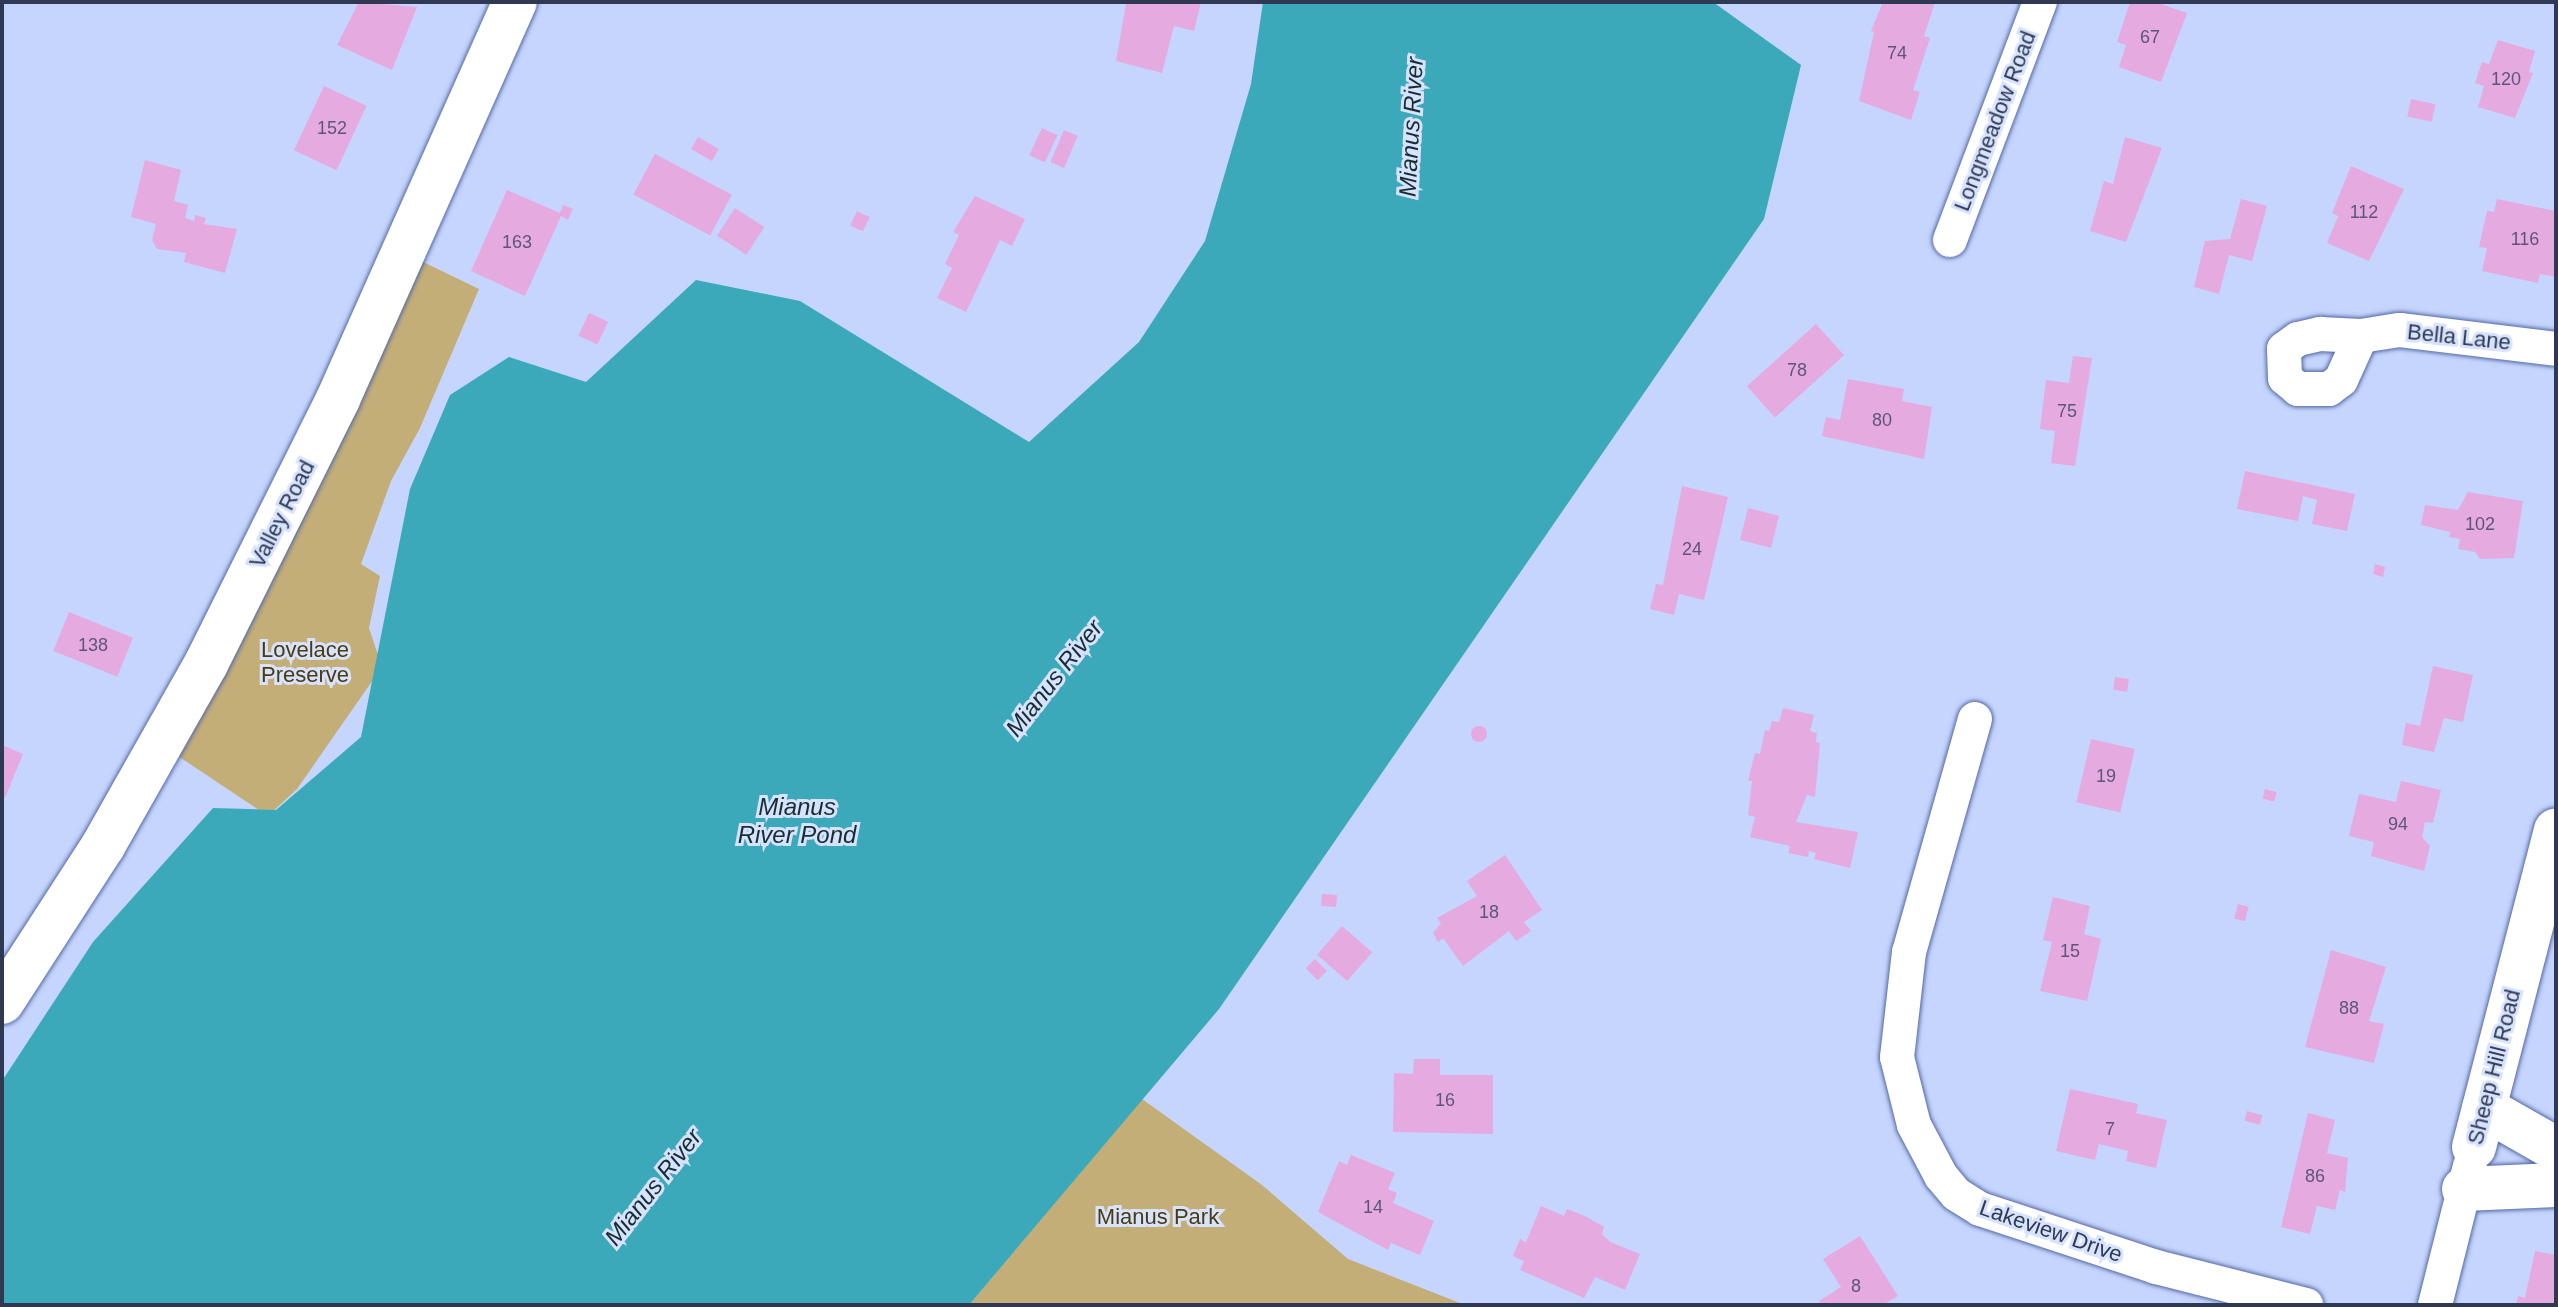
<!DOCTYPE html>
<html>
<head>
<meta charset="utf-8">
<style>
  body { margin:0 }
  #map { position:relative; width:2558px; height:1307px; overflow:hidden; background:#c5d5fd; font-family:Helvetica,sans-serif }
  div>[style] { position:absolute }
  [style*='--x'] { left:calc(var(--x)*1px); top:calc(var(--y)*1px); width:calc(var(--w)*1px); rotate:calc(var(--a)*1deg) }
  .green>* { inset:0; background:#c4ae78 }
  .water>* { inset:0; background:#3ba9b9 }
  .building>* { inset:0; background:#e5abe1; transform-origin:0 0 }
  .round { border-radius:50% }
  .roads { filter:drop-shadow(0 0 2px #5569a5) drop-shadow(0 0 2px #5569a5) }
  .street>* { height:34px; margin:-17px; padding:0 17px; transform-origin:17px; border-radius:17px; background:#fff }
  .secondary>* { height:44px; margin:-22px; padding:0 22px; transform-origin:22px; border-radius:22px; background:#fff }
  span { translate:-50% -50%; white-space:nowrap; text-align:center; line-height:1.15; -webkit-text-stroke:6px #d7e2fd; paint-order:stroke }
  .number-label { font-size:18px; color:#5d5677 }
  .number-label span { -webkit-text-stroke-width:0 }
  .street-label { font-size:22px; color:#303954 }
  .park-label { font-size:22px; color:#493a10 }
  .water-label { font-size:24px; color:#162e32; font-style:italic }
  .frame { position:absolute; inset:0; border:4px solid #303954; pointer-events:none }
</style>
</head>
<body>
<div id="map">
  <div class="green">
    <div style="clip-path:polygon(419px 260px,479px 289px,420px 428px,391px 481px,361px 564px,380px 576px,369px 628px,382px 667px,297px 789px,268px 816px,178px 756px)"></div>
    <div style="clip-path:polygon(1142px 1099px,1262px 1185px,1348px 1259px,1465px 1305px,969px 1305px)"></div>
  </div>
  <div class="water">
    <div style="clip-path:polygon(1263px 2px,1713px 2px,1801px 65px,1764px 219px,1219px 1009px,969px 1305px,2px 1305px,2px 1081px,93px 942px,213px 808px,276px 810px,361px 737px,410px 489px,450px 395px,509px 357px,586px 382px,696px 280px,800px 301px,1029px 442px,1139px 342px,1205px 241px,1251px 84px)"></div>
  </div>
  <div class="building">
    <div style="clip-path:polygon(359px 2px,417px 7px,392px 70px,337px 45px)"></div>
    <div style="clip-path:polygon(1201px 2px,1194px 31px,1174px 26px,1162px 73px,1116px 61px,1126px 4px)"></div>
    <div style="clip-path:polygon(1883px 2px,1935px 2px,1924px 36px,1930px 38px,1913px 90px,1920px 92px,1911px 120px,1859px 101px,1874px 32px,1871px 31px)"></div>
    <div style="clip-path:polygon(2130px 2px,2155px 2px,2187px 13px,2161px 82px,2119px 67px,2126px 45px,2117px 42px)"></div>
    <div style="clip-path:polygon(2498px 40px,2535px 51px,2529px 72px,2533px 73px,2515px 118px,2478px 107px,2484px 86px,2475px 83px,2482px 62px,2489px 64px)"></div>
    <div style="left:324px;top:86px;width:47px;height:71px;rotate:25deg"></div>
    <div style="left:2411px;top:99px;width:25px;height:18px;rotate:12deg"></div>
    <div style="left:1042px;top:128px;width:17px;height:30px;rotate:25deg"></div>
    <div style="left:1064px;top:130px;width:15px;height:35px;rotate:23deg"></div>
    <div style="left:698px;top:137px;width:24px;height:14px;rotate:30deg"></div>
    <div style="clip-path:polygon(2125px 137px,2162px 148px,2126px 242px,2090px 231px,2104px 181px,2113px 184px)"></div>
    <div style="left:655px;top:154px;width:87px;height:46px;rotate:28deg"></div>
    <div style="clip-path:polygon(145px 160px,181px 170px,174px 201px,188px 205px,185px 218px,194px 221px,195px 215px,206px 218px,204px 224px,237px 229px,225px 273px,184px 262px,186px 253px,157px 249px,152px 240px,156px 224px,131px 217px)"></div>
    <div style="clip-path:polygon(2351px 166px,2404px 189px,2369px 261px,2327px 243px,2338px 216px,2332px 213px)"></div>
    <div style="clip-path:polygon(507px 190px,560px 213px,563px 205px,573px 209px,568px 220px,561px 216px,525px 296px,471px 271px)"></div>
    <div style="clip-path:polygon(975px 196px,1025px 219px,1012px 246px,1000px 240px,966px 312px,937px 298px,952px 268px,945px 264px,959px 235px,953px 232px)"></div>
    <div style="clip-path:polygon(2241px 199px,2267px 206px,2252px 261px,2229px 255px,2219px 294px,2194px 287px,2205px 241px,2230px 239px)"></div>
    <div style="clip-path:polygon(2497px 199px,2556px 211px,2556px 277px,2540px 274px,2538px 283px,2482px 271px,2487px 248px,2479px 247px,2487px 211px,2494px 212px)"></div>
    <div style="left:735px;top:208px;width:35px;height:33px;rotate:33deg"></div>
    <div style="left:857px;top:211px;width:14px;height:16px;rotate:25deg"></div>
    <div style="left:589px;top:313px;width:21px;height:25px;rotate:25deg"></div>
    <div style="left:1816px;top:324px;width:42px;height:93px;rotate:48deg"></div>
    <div style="clip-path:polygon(2073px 356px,2092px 358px,2075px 466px,2051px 463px,2055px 431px,2040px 429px,2046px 380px,2069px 383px)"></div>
    <div style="clip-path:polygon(1848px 379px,1904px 389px,1902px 401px,1932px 407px,1924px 459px,1822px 436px,1826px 417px,1840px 420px)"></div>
    <div style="clip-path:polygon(2245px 471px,2355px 494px,2347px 531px,2312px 524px,2317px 500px,2303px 496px,2298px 521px,2237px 509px)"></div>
    <div style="clip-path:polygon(1682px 486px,1728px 497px,1704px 600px,1679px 594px,1674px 615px,1650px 609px,1656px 584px,1663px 585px)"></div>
    <div style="clip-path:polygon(2468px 492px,2523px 501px,2514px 558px,2480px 559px,2475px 552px,2458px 549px,2460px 539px,2449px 537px,2450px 532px,2421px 525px,2425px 505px,2458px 510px)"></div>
    <div style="left:1748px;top:508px;width:32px;height:33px;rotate:14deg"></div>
    <div style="clip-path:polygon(2375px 564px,2385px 567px,2383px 577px,2373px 574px)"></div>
    <div style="left:69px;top:612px;width:69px;height:42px;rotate:22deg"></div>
    <div style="clip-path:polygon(2433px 666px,2473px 675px,2463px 722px,2444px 718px,2434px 752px,2402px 745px,2406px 723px,2420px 726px)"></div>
    <div style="left:2115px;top:677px;width:14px;height:13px;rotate:8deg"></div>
    <div style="clip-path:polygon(1783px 708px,1814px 715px,1810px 731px,1817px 733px,1816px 742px,1820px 743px,1815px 797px,1807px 795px,1796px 822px,1858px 832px,1850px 868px,1814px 859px,1816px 853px,1809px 851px,1808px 857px,1788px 853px,1790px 846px,1750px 837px,1755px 817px,1748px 815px,1752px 781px,1748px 781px,1755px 753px,1760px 754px,1765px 730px,1769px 731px,1772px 721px,1779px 722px)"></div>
    <div class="round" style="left:1471px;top:726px;width:16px;height:16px"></div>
    <div style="left:2091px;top:739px;width:45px;height:65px;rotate:13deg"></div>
    <div style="clip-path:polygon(2px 745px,23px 754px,5px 798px,2px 797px)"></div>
    <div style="clip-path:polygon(2401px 781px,2441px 790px,2433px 823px,2425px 822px,2422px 837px,2430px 846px,2424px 871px,2371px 856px,2374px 842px,2349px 836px,2359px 794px,2396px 802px)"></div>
    <div style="left:2265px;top:789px;width:12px;height:10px;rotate:14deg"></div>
    <div style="clip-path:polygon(1505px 855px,1542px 910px,1524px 922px,1531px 931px,1516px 941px,1509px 931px,1463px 966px,1443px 938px,1438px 942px,1433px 933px,1441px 923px,1437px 918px,1477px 896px,1467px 881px)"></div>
    <div style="left:1322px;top:894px;width:15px;height:12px;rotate:4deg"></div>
    <div style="clip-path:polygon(2053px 897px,2090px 906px,2084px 934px,2101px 939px,2087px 1001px,2040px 991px,2052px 942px,2043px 940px)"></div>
    <div style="left:2238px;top:904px;width:11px;height:15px;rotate:15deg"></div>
    <div style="left:1342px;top:926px;width:40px;height:38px;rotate:41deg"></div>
    <div style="clip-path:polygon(2331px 950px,2386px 967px,2369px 1021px,2384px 1024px,2374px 1063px,2305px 1047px)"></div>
    <div style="left:1315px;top:959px;width:17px;height:13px;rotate:45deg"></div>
    <div style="clip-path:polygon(1414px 1059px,1440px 1059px,1440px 1075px,1493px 1075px,1493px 1134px,1393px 1132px,1394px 1073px,1413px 1074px)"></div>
    <div style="clip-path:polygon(2070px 1089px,2138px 1104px,2136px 1113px,2167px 1120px,2156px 1168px,2126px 1161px,2128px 1151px,2099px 1144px,2095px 1160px,2056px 1151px)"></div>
    <div style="left:2247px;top:1111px;width:16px;height:10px;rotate:15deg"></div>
    <div style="clip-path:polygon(2308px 1113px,2335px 1120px,2327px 1153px,2348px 1158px,2345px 1192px,2340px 1190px,2335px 1210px,2317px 1206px,2310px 1234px,2281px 1227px)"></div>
    <div style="clip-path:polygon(1351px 1155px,1395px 1173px,1388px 1189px,1397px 1193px,1393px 1203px,1434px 1221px,1420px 1255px,1391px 1243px,1388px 1250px,1318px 1212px,1339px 1161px,1347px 1165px)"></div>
    <div style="clip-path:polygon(1541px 1206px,1564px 1216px,1567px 1209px,1585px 1216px,1604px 1227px,1602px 1234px,1610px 1242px,1640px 1254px,1625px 1290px,1595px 1277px,1584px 1298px,1520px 1270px,1524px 1261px,1513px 1256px,1520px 1239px,1526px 1242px)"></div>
    <div style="clip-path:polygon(1860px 1236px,1898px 1296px,1883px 1305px,1822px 1305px,1819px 1301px,1841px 1287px,1823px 1259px)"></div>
    <div style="clip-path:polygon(2535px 1251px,2556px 1255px,2556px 1305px,2516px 1305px,2518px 1296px,2525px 1298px)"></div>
  </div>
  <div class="roads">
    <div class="street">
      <div style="--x:1950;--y:240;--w:254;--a:-69.3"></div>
      <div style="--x:2361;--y:336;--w:48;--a:114.4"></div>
      <div style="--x:2341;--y:380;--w:15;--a:143"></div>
      <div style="--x:2329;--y:389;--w:31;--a:180"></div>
      <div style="--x:2298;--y:389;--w:17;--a:-140"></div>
      <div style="--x:2285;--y:378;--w:29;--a:-92"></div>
      <div style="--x:2284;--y:349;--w:17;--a:-36"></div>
      <div style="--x:2298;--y:339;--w:23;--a:-13"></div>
      <div style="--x:2320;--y:334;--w:41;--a:2.8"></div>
      <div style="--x:2361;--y:336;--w:39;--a:-9"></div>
      <div style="--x:2400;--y:330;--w:157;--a:6.9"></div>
      <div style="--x:1975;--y:719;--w:242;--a:105.8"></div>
      <div style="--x:1909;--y:952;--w:106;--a:96.5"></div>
      <div style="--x:1897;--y:1057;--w:70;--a:76"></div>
      <div style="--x:1914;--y:1125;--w:58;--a:62.1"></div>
      <div style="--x:1941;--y:1176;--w:23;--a:50"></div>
      <div style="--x:1956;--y:1194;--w:28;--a:32"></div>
      <div style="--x:1980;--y:1209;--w:185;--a:18.2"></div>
      <div style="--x:2156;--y:1267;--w:155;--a:14.2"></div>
      <div style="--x:2435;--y:1305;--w:143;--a:-75.9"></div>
    </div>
    <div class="secondary">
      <div style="--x:2;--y:1002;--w:186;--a:-57.1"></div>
      <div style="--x:103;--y:846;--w:209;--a:-60.5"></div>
      <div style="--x:206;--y:664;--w:296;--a:-63.5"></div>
      <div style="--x:338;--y:399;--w:435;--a:-66"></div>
      <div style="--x:2484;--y:1108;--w:83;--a:29.7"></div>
      <div style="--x:2474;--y:1147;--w:327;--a:-75.5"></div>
      <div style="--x:2464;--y:1189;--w:92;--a:-2.5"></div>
    </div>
  </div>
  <div class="number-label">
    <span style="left:2150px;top:37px">67</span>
    <span style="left:1897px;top:53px">74</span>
    <span style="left:2506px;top:79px">120</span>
    <span style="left:332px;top:128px">152</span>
    <span style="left:2364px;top:212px">112</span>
    <span style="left:2525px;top:239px">116</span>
    <span style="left:517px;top:242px">163</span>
    <span style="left:1797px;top:370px">78</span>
    <span style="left:2067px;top:411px">75</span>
    <span style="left:1882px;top:420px">80</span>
    <span style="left:2480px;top:524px">102</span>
    <span style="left:1692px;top:549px">24</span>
    <span style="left:93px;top:645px">138</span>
    <span style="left:2106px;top:776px">19</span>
    <span style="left:2398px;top:824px">94</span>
    <span style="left:1489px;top:912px">18</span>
    <span style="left:2070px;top:951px">15</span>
    <span style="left:2349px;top:1008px">88</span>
    <span style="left:1445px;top:1100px">16</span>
    <span style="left:2110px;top:1129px">7</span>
    <span style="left:2315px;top:1176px">86</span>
    <span style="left:1373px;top:1207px">14</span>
    <span style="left:1856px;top:1286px">8</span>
  </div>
  <div class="street-label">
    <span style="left:1995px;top:121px;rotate:-69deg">Longmeadow Road</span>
    <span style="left:2459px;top:337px;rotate:6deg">Bella Lane</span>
    <span style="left:282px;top:514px;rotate:-63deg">Valley Road</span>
    <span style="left:2494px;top:1067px;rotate:-76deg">Sheep Hill Road</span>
    <span style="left:2051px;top:1231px;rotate:19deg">Lakeview Drive</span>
  </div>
  <div class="park-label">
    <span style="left:305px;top:662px">Lovelace<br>Preserve</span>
    <span style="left:1158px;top:1217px">Mianus Park</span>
  </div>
  <div class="water-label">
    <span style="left:1411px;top:127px;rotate:-87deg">Mianus River</span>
    <span style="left:1054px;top:678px;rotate:-52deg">Mianus River</span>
    <span style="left:797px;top:821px">Mianus<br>River Pond</span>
    <span style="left:653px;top:1187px;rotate:-52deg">Mianus River</span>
  </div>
  <div class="frame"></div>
</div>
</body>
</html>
